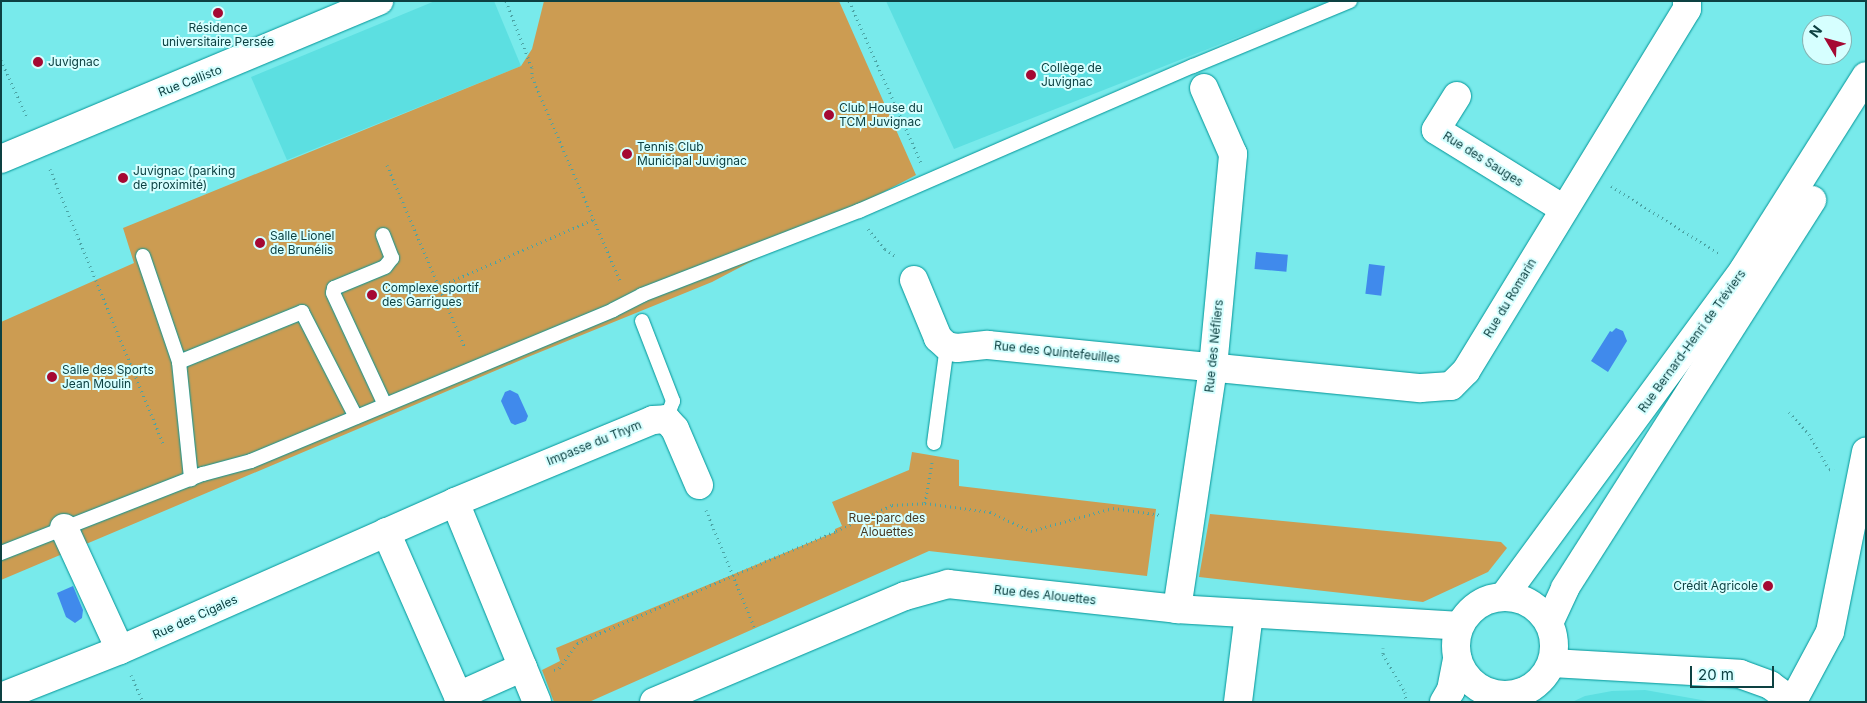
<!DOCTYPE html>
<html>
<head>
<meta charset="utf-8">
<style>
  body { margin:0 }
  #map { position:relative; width:1867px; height:703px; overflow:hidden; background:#78eaeb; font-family:Inter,sans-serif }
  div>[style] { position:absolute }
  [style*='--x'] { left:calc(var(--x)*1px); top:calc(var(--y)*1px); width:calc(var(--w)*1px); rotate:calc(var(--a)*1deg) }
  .built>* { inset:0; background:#5cdfe1 }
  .green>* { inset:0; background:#cc9c52 }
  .water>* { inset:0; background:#408aec; transform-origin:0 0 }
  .path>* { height:3px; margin-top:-1.5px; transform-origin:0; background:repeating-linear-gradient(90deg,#4ba3a4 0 1px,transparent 0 5px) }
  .roads { filter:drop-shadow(0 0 1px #009598) drop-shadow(0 0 1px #009598) }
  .service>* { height:14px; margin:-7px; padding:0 7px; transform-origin:7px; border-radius:7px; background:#fff }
  .minor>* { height:28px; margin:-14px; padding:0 14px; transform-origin:14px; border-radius:14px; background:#fff }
  .tertiary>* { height:28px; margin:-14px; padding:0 14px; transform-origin:14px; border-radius:14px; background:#fff }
  .primary>* { height:28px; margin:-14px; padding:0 14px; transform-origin:14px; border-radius:14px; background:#fff }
  .primary>.ring { margin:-14px; padding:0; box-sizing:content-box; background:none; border:28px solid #fff; border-radius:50% }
  .dots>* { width:14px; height:14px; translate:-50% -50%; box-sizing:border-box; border:2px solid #d6ffff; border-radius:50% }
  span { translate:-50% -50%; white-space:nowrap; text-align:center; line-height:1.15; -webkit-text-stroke:4px #d6ffff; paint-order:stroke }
  .poi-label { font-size:12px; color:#0d4142 }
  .left { translate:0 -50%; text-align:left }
  .right { translate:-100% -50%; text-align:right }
  .street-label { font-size:12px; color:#0d4142 }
  .park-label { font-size:12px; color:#473924 }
  .frame { position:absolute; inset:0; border:2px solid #0d4142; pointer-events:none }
  .north { position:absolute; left:1802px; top:15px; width:50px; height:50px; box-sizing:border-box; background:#d6ffff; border:1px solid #86b3b3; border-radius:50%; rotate:307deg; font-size:14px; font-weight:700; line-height:20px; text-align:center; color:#0d4142 }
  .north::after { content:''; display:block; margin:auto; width:18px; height:22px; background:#a50933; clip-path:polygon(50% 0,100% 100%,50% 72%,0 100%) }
  .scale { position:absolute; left:1690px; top:666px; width:84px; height:22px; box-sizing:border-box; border:2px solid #0d4142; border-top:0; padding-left:6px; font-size:15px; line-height:18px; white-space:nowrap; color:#0d4142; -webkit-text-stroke:4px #d6ffff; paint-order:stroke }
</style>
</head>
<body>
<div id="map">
  <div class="built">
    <div style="clip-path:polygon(435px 1px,494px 1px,521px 66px,287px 160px,251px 77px)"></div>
    <div style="clip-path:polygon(886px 1px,1330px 1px,954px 149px)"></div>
    <div style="clip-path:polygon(1645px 690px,1713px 702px,1572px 702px,1585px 696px,1612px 691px)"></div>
  </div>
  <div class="green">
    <div style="clip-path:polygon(544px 1px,839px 1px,916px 175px,712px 282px,528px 357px,1px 580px,1px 322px,134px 263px,123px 228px,521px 66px,532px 49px)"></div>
    <div style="clip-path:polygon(912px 452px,959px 460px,959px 486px,1156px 509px,1147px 576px,929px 551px,589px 702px,554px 702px,542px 670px,560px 661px,556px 648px,835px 532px,835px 529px,842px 526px,832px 502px,909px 470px)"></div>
    <div style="clip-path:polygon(1210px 514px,1501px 542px,1507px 548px,1488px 572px,1423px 602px,1199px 577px)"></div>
  </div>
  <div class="water">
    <div style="left:1256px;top:252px;width:32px;height:17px;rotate:5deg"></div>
    <div style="left:1369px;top:264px;width:16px;height:30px;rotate:7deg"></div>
    <div style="clip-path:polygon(1616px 328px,1623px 331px,1627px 341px,1608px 372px,1591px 361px,1610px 331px,1612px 332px)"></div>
    <div style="clip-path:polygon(510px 390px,518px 394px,528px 416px,526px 421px,515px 425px,511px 423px,501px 401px,505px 392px)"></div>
    <div style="clip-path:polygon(73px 586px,83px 610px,82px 618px,75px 623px,66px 617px,57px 593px)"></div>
  </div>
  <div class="path">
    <div style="--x:506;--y:1;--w:72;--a:68.8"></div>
    <div style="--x:532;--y:68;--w:9;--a:90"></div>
    <div style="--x:532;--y:77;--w:224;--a:66.6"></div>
    <div style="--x:849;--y:1;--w:177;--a:66"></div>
    <div style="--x:1;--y:60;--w:63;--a:65.5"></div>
    <div style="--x:387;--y:165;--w:199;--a:66.9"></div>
    <div style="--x:50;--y:169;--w:299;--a:67.6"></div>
    <div style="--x:1611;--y:186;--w:128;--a:32"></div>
    <div style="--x:868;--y:229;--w:26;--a:50"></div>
    <div style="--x:885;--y:249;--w:14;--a:34"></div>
    <div style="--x:440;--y:286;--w:168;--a:-23.5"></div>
    <div style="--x:1789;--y:412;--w:30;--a:48"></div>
    <div style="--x:1809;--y:434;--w:40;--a:60.3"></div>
    <div style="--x:1829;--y:469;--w:5;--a:11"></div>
    <div style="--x:925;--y:503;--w:66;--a:7.9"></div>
    <div style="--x:990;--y:512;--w:45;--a:24.9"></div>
    <div style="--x:1031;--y:531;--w:85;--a:-15.7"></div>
    <div style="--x:1113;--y:508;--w:49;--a:8.1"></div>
    <div style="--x:706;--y:510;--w:129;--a:67.6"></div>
    <div style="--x:1383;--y:648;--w:6;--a:90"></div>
    <div style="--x:1383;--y:654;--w:44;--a:59.9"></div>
    <div style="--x:1405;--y:692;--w:10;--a:84"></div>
    <div style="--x:554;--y:670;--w:5;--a:-22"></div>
    <div style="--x:559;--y:668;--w:31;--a:-54"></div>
    <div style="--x:577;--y:643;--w:282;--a:-23.4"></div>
    <div style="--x:836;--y:531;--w:62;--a:-24.9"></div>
    <div style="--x:892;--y:505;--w:33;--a:-3"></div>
    <div style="--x:925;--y:503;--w:41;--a:-80.1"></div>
    <div style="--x:131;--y:675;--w:30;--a:66"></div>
  </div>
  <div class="roads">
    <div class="service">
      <div style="--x:383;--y:235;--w:25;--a:69"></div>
      <div style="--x:392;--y:258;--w:11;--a:128"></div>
      <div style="--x:385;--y:267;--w:55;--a:157.6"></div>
      <div style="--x:334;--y:288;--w:5;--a:101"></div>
      <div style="--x:333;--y:293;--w:123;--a:65.1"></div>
      <div style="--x:143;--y:256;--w:112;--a:71.2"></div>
      <div style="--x:179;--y:362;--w:118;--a:84.1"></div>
      <div style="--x:642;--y:321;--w:86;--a:68.8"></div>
      <div style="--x:673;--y:401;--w:19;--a:111"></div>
      <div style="--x:179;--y:362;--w:133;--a:-22.1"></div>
      <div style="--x:302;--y:312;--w:118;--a:62.8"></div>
      <div style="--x:934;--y:443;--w:98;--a:-82.4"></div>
      <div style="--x:1;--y:553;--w:217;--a:-21.4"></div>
      <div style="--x:203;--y:474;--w:50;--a:-15.2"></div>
      <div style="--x:251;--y:461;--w:392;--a:-22.6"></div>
      <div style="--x:613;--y:310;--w:33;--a:-27"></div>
      <div style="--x:642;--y:295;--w:233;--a:-21.2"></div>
      <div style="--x:859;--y:211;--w:364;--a:-23.5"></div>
      <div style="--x:1193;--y:66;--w:170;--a:-22.5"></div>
    </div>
    <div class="minor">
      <div style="--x:1457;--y:96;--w:40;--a:122"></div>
      <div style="--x:1436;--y:130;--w:150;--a:31.7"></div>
      <div style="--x:1;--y:159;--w:410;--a:-22.7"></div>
      <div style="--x:914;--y:280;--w:63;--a:67.5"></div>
      <div style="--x:938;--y:338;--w:12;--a:42"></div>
      <div style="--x:947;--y:346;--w:10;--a:11"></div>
      <div style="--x:957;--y:348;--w:31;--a:-6"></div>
      <div style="--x:988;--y:345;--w:435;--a:5.7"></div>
      <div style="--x:1421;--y:388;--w:30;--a:-4"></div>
      <div style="--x:1451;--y:386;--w:21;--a:-45"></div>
      <div style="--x:1466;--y:371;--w:424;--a:-58.6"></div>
      <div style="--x:1687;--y:9;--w:8;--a:-90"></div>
      <div style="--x:455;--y:502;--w:216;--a:67.7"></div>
      <div style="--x:64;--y:528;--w:134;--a:65.3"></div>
      <div style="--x:386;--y:532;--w:179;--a:66.3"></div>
      <div style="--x:458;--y:696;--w:71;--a:-24"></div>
      <div style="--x:1177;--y:609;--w:245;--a:-81.5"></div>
      <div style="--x:1213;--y:367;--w:214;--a:-84.6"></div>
      <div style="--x:1233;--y:154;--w:72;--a:-113.7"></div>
      <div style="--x:1;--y:697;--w:128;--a:-21.6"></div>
      <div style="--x:120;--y:650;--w:366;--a:-23.8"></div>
      <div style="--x:455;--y:502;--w:214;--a:-22.5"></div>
      <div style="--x:653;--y:420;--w:13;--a:-4"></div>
      <div style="--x:666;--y:419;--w:13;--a:48"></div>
      <div style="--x:675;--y:429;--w:61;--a:66.8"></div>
      <div style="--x:1793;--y:701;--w:78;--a:-61.8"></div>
      <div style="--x:1830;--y:632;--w:184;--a:-78.7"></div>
      <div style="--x:654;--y:702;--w:272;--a:-22.9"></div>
      <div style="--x:905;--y:596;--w:45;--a:-15.6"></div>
      <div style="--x:948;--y:584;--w:230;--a:6.2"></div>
      <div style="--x:1177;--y:609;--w:283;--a:3.4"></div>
      <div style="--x:1238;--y:702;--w:89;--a:-82.9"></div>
    </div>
    <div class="tertiary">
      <div style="--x:1444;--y:702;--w:14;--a:-60"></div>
      <div style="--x:1451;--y:690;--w:33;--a:-79"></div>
      <div style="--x:1513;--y:702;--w:14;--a:-45"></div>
    </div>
    <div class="primary">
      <div style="--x:1504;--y:596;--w:406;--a:-53.7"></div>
      <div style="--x:1744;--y:269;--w:228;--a:-57.7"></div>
      <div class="ring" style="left:1456px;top:597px;width:70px;height:70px"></div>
      <div style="--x:1549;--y:623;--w:38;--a:-65"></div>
      <div style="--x:1565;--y:588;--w:460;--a:-57.5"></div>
      <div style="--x:1552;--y:663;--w:188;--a:3.3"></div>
      <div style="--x:1740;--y:674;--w:32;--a:20"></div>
      <div style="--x:1770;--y:685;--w:29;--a:36"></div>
    </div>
  </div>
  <div class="dots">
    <div style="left:218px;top:13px;background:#a50933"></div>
    <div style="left:38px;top:62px;background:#a50933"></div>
    <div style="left:1031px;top:75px;background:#a50933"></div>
    <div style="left:829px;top:115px;background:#a50933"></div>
    <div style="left:627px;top:154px;background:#a50933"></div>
    <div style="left:123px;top:178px;background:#a50933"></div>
    <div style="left:260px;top:243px;background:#a50933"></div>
    <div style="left:372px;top:295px;background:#a50933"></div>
    <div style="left:52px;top:377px;background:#a50933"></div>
    <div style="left:1768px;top:586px;background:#a50933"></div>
  </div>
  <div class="poi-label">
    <span style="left:218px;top:35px">Résidence<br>universitaire Persée</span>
    <span class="left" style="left:48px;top:62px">Juvignac</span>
    <span class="left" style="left:1041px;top:75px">Collège de<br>Juvignac</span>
    <span class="left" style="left:839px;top:115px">Club House du<br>TCM Juvignac</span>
    <span class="left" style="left:637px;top:154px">Tennis Club<br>Municipal Juvignac</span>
    <span class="left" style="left:133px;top:178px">Juvignac (parking<br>de proximité)</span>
    <span class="left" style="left:270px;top:243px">Salle Lionel<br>de Brunélis</span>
    <span class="left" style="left:382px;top:295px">Complexe sportif<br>des Garrigues</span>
    <span class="left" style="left:62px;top:377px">Salle des Sports<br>Jean Moulin</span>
    <span class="right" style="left:1758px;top:586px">Crédit Agricole</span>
  </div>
  <div class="street-label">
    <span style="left:190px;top:81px;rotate:-21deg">Rue Callisto</span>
    <span style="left:1483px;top:159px;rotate:32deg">Rue des Sauges</span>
    <span style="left:1510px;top:298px;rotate:-59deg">Rue du Romarin</span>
    <span style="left:1692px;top:341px;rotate:-54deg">Rue Bernard-Henri de Tréviers</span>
    <span style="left:1214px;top:346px;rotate:-84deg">Rue des Néfliers</span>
    <span style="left:1057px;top:352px;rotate:6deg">Rue des Quintefeuilles</span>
    <span style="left:594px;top:443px;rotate:-22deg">Impasse du Thym</span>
    <span style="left:1045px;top:595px;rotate:6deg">Rue des Alouettes</span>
    <span style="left:195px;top:617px;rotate:-24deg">Rue des Cigales</span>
  </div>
  <div class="park-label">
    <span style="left:887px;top:525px">Rue-parc des<br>Alouettes</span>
  </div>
  <div class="frame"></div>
  <div class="north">N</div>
  <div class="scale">20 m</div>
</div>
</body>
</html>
